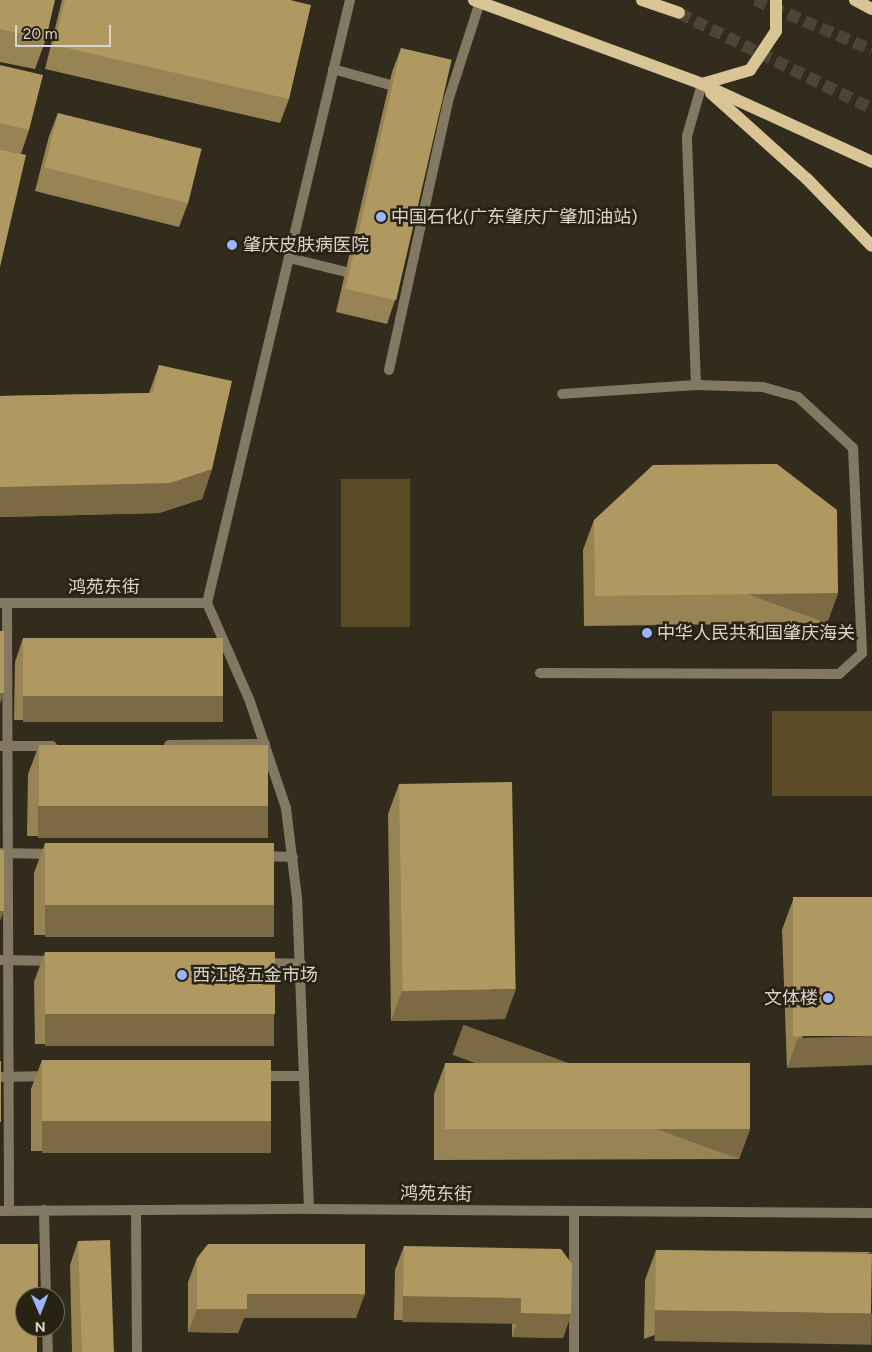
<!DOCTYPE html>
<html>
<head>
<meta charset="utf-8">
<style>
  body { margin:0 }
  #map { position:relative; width:872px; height:1352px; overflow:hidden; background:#322c1d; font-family:Figtree,"Noto Sans SC",sans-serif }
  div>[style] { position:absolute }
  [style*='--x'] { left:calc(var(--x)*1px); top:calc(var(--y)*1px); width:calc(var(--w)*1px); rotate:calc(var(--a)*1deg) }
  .green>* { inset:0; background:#5c4c26; transform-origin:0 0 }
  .primary-tunnel>* { height:12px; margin-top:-6px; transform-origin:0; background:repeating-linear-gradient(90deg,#4b4537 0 12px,transparent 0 18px) }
  .service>* { height:10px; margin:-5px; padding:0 5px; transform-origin:5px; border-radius:5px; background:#837862 }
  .minor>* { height:10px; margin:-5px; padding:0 5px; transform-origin:5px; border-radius:5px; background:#837862 }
  .primary>* { height:12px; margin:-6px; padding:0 6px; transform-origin:6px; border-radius:6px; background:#d9c496 }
  .wall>* { inset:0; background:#978353 }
  .shaded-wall>* { inset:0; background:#7b6a44; transform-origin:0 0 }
  .building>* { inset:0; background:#b09861; transform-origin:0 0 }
  .dots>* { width:14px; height:14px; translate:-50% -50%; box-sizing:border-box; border:2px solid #282213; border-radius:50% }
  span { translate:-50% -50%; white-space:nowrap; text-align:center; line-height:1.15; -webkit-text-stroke:5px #282213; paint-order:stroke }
  .poi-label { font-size:18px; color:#d9d5cc }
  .left { translate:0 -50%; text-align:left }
  .right { translate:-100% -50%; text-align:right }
  .street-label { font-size:18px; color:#d9d5cc }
  .north { position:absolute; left:15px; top:1287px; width:50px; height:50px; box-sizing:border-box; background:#282213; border:1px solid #6f6a5d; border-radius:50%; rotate:179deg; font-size:14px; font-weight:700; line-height:20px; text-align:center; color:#d9d5cc }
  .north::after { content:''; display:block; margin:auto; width:18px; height:22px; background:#98b5fd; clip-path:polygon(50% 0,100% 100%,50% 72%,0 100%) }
  .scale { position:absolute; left:15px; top:25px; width:96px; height:22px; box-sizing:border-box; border:2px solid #d9d5cc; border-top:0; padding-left:6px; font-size:15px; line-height:18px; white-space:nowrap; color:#d9d5cc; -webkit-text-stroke:4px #282213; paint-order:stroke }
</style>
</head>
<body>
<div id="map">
  <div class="green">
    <div style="left:410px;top:479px;width:148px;height:69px;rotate:90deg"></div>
    <div style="left:772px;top:711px;width:100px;height:85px"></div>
  </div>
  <div class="primary-tunnel">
    <div style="--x:755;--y:0;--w:127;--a:23.1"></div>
    <div style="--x:679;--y:13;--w:216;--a:26.4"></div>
  </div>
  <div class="service">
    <div style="--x:333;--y:69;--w:71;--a:15.6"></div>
    <div style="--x:289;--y:258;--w:71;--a:13.8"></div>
    <div style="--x:389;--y:370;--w:275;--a:-77.6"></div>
    <div style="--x:448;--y:101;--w:104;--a:-72.1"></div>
    <div style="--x:696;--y:385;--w:249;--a:-92.1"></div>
    <div style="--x:687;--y:136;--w:54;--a:-73.9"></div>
    <div style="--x:540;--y:673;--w:299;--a:0.2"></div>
    <div style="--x:839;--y:674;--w:31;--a:-42"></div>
    <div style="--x:862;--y:653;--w:205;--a:-92.5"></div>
    <div style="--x:853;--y:448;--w:75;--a:-137.2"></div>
    <div style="--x:798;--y:397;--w:37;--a:-164"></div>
    <div style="--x:762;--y:387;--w:66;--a:-178.3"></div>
    <div style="--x:696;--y:385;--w:134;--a:176.2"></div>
    <div style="--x:169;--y:745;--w:96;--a:-0.6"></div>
    <div style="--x:0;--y:746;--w:52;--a:0"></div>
    <div style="--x:0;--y:853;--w:54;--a:1.1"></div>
    <div style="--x:261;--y:856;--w:32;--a:2"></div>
    <div style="--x:0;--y:960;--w:55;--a:1"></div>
    <div style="--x:262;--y:963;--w:39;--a:1"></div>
    <div style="--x:258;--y:1076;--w:46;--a:0"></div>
    <div style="--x:0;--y:1077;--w:48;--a:-1.2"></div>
    <div style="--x:44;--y:1210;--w:87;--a:88.7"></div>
    <div style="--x:47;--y:1327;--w:25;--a:88"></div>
  </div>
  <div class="minor">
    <div style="--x:1;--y:603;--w:206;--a:0"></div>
    <div style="--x:7;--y:603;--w:608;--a:89.81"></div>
    <div style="--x:309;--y:1209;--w:311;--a:-92.2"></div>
    <div style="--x:297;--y:898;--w:91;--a:-97"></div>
    <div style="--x:286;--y:808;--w:115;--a:-108.7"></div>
    <div style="--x:249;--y:699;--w:105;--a:-113.6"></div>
    <div style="--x:207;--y:603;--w:620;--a:-76.66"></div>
    <div style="--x:136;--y:1210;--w:142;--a:89.6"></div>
    <div style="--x:0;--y:1211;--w:309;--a:-0.4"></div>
    <div style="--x:309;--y:1209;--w:563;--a:0.41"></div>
    <div style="--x:574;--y:1212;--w:140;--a:90"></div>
  </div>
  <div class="primary">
    <div style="--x:474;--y:0;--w:243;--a:20.2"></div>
    <div style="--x:702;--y:84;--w:187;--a:24.6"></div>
    <div style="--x:642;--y:0;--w:39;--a:19"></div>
    <div style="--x:855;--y:0;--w:19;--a:28"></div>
    <div style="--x:702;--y:84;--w:50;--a:-16.3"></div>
    <div style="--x:750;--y:70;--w:47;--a:-56.3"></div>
    <div style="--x:776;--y:31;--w:31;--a:-90"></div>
    <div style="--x:711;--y:93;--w:129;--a:41.9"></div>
    <div style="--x:807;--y:179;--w:93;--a:45.9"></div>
  </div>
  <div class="wall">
    <div style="clip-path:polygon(0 0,46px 39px,35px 69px,0 62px)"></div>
    <div style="clip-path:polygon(62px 0,290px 0,289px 99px,280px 123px,45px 69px)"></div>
    <div style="clip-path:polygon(401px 48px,395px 300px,387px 324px,336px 312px,392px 72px)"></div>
    <div style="clip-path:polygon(0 65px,29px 130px,21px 154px,0 149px)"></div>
    <div style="clip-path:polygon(58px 113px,188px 203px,179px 227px,35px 191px,49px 136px)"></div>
    <div style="clip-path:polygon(159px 365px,212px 469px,202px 499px,159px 513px,0 517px,0 396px,149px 393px)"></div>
    <div style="clip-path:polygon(594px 520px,838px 593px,827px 623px,584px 626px,583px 550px)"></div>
    <div style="clip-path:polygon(23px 638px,223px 696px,215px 720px,14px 720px,15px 662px)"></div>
    <div style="clip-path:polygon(39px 745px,268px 806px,257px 836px,27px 836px,28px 774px)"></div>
    <div style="clip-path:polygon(399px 784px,505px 1019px,391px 1021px,388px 814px)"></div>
    <div style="clip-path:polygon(45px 843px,263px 935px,34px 935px,34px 873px)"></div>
    <div style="clip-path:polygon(872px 897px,787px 1068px,782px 930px,793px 900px)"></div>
    <div style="clip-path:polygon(45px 952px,274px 1014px,263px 1044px,35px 1044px,34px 982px)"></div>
    <div style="clip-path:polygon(42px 1060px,271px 1121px,260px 1151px,31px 1151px,31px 1089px)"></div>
    <div style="clip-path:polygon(445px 1064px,750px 1129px,739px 1159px,434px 1160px,434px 1094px)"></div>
    <div style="clip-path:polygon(78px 1241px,113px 1352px,72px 1352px,70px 1265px)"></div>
    <div style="clip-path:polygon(404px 1246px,571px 1314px,563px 1338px,512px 1337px,512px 1322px,394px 1320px,395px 1270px)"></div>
    <div style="clip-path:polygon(656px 1250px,872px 1252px,644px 1339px,645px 1280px)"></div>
    <div style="clip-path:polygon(197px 1258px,356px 1318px,244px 1318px,238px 1333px,188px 1332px,188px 1282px)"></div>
  </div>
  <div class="shaded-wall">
    <div style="clip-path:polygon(212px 469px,202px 499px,159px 513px,0 517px,0 487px)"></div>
    <div style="left:838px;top:593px;width:32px;height:243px;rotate:110deg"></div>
    <div style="clip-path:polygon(0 693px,4px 693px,0 704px)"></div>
    <div style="left:23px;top:696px;width:200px;height:26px"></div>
    <div style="left:38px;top:806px;width:230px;height:32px"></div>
    <div style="left:45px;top:905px;width:229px;height:32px"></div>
    <div style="clip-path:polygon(0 911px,4px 911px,0 921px)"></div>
    <div style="clip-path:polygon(516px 989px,505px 1019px,391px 1021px,402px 991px)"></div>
    <div style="left:45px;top:1014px;width:229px;height:32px"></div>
    <div style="clip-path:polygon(872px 1036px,872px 1065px,787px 1068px,798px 1038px)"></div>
    <div style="left:42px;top:1121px;width:229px;height:32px"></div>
    <div style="left:750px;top:1129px;width:32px;height:305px;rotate:110deg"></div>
    <div style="clip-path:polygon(247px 1294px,365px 1294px,356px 1318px,244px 1318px,238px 1333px,188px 1332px,197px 1309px)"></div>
    <div style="left:403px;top:1296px;width:118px;height:26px;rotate:1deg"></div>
    <div style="left:655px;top:1310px;width:217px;height:31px;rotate:1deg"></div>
    <div style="clip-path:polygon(521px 1313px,571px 1314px,563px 1338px,512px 1337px)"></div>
  </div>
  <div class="building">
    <div style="clip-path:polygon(0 0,55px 0,46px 39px,0 29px)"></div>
    <div style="clip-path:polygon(65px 0,290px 0,311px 5px,289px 99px,54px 45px)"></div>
    <div style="left:401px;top:48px;width:52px;height:247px;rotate:13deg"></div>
    <div style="clip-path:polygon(0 65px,43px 75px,29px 130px,0 123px)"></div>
    <div style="left:58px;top:113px;width:148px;height:56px;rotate:14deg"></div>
    <div style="clip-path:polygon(0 149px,26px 155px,0 267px)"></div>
    <div style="clip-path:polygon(159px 365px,232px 381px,212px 469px,170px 483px,0 487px,0 396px,153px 393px)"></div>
    <div style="clip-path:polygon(777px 464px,837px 510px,838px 593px,595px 596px,594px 520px,653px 465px)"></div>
    <div style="left:0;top:631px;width:4px;height:62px"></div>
    <div style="left:23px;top:638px;width:200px;height:58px"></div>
    <div style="left:39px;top:745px;width:229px;height:61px"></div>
    <div style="left:512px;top:782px;width:207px;height:113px;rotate:89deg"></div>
    <div style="left:45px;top:843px;width:229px;height:62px"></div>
    <div style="left:0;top:850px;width:4px;height:61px"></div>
    <div style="left:872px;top:897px;width:139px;height:79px;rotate:90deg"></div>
    <div style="left:45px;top:952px;width:230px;height:62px"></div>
    <div style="left:42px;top:1060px;width:229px;height:61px"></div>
    <div style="left:0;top:1061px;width:1px;height:61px"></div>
    <div style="left:750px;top:1063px;width:66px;height:305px;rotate:90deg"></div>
    <div style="left:110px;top:1240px;width:112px;height:32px;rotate:88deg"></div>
    <div style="clip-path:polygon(0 1244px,38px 1244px,38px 1297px,25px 1297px,25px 1327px,37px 1327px,37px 1352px,0 1352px)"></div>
    <div style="clip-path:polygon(208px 1244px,365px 1244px,365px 1294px,247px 1294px,247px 1309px,197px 1309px,197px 1258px)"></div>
    <div style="clip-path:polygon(404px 1246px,561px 1249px,572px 1264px,571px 1314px,521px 1313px,521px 1298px,403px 1296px)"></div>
    <div style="left:656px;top:1250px;width:216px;height:60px;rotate:1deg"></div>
  </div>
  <div class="dots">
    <div style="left:381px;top:217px;background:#98b5fd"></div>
    <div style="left:232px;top:245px;background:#98b5fd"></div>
    <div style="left:647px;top:633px;background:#98b5fd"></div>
    <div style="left:182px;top:975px;background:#98b5fd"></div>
    <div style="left:828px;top:998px;background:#98b5fd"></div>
  </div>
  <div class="poi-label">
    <span class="left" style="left:391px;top:217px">中国石化(广东肇庆广肇加油站)</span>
    <span class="left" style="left:243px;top:245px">肇庆皮肤病医院</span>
    <span class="left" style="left:657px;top:633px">中华人民共和国肇庆海关</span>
    <span class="left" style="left:192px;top:975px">西江路五金市场</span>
    <span class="right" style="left:818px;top:998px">文体楼</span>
  </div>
  <div class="street-label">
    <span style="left:104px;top:587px">鸿苑东街</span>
    <span style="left:436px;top:1194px;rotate:1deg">鸿苑东街</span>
  </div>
  <div class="north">N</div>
  <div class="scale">20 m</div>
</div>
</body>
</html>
